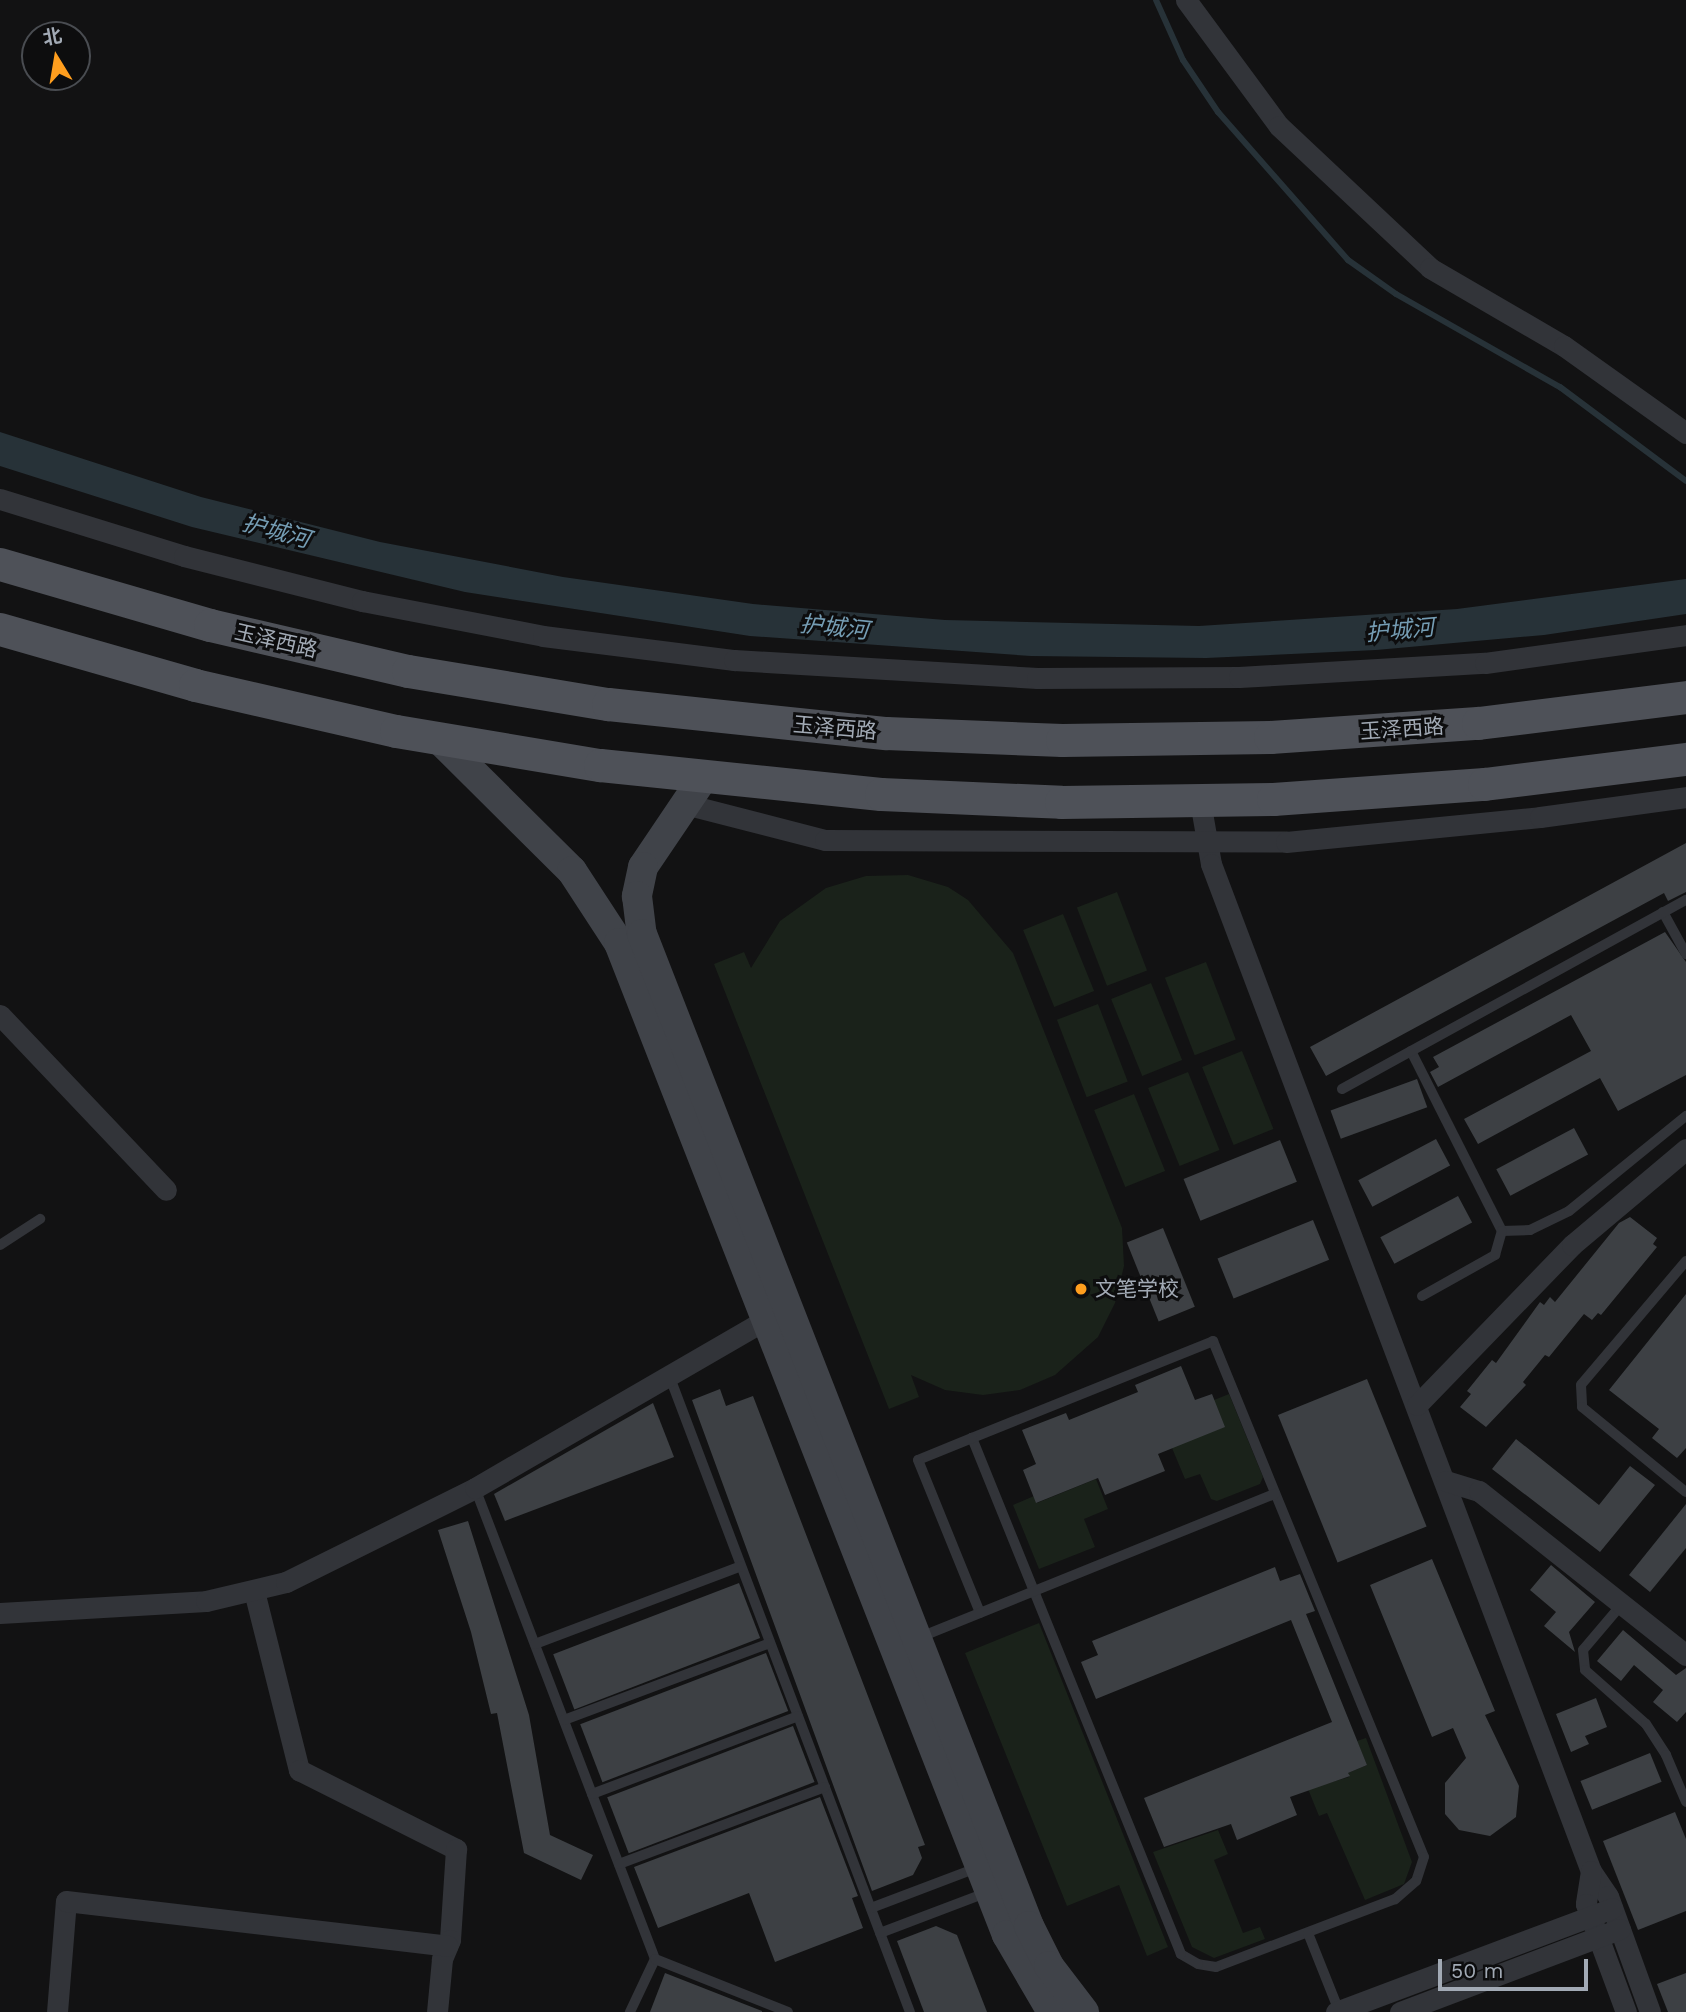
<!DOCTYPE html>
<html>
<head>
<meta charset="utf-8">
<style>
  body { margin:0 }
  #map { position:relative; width:1686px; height:2012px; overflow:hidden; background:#121213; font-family:"Work Sans","Noto Sans SC",sans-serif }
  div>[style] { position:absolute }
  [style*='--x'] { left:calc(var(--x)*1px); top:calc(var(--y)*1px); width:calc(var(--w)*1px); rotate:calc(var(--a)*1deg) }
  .green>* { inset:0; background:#1a221a; transform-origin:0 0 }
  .water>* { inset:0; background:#273238 }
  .stream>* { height:6px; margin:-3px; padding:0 3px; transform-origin:3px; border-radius:3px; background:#273238 }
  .building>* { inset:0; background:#3d4044; transform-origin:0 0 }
  .lane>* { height:10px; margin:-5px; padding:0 5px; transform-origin:5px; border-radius:5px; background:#323439 }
  .street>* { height:21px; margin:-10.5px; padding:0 10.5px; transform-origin:10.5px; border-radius:10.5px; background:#323439 }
  .secondary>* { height:30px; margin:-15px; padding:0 15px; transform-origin:15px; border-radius:15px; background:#404349 }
  .primary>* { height:33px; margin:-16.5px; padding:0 16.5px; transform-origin:16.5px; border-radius:16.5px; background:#4e5158 }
  .dots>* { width:19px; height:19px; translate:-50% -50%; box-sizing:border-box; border:4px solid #0d0d0e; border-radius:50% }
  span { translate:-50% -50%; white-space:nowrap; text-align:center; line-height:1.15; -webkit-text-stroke:6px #0d0d0e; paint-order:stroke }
  .street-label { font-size:21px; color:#a2aab5 }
  .poi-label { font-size:21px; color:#a2aab5 }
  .left { translate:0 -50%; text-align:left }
  .water-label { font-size:23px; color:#759db4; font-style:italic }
  .north { position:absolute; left:21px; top:21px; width:70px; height:70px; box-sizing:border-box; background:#0d0d0e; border:2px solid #494c51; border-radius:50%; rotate:349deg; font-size:19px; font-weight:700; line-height:28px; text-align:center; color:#a2aab5 }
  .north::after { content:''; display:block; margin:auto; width:24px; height:32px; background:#ff9e1e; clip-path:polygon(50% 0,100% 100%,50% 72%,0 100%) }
  .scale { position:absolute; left:1438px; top:1959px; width:150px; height:32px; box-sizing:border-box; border:4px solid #a2aab5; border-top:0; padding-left:9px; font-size:21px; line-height:24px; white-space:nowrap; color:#a2aab5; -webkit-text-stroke:5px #0d0d0e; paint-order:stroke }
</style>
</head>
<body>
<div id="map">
  <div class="green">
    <div style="clip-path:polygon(908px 875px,948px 887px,968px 900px,1013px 953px,1122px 1228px,1124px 1266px,1115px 1303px,1098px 1337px,1055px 1375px,1020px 1390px,983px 1395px,945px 1390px,911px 1375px,919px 1397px,889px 1409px,714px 964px,744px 952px,751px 968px,780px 921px,826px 888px,866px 876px)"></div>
    <div style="left:1117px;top:892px;width:84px;height:43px;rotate:69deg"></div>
    <div style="left:1063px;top:914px;width:83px;height:43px;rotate:68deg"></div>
    <div style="left:1206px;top:962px;width:83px;height:44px;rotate:69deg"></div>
    <div style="left:1151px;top:983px;width:83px;height:43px;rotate:68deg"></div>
    <div style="left:1098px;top:1004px;width:83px;height:44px;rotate:69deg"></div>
    <div style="left:1242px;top:1051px;width:84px;height:43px;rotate:68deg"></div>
    <div style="left:1188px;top:1072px;width:84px;height:43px;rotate:68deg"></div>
    <div style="left:1134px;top:1094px;width:83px;height:43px;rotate:68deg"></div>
    <div style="clip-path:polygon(1229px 1394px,1263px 1477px,1260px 1484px,1217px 1501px,1211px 1499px,1200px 1474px,1185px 1479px,1172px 1448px,1214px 1400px)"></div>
    <div style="clip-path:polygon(1096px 1479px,1108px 1509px,1084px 1519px,1095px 1547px,1039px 1569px,1013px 1505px,1034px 1496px,1037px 1503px)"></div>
    <div style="clip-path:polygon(1039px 1623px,1168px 1947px,1147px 1956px,1119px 1885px,1067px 1906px,965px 1653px)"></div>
    <div style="clip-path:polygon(1366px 1738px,1412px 1862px,1404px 1884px,1365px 1900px,1327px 1813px,1319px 1816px,1308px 1789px,1349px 1777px,1348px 1773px,1367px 1765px,1357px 1741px)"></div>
    <div style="clip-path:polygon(1218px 1830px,1228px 1854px,1214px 1860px,1243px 1933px,1260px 1927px,1265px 1939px,1214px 1958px,1192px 1947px,1153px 1852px)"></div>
  </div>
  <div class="water">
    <div style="clip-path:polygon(0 432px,201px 497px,380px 542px,563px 577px,753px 604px,945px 620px,1199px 626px,1457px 609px,1686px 579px,1686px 614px,1544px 635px,1376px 650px,1206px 658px,1031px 656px,750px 636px,465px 592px,192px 527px,0 466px)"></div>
  </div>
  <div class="stream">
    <div style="--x:1156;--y:0;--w:66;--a:65.8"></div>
    <div style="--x:1183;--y:60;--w:63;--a:56.1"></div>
    <div style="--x:1218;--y:112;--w:197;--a:48.7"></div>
    <div style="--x:1348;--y:260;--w:59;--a:35.3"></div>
    <div style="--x:1396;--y:294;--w:189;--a:29.6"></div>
    <div style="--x:1560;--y:387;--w:157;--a:36.7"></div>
  </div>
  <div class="building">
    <div style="clip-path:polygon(1686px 843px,1686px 892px,1668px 901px,1664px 893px,1326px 1076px,1310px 1047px)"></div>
    <div style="clip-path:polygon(1665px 932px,1686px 962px,1686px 1075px,1618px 1111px,1600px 1078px,1478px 1144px,1464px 1119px,1591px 1051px,1571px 1015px,1438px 1087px,1430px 1072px,1439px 1067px,1433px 1057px)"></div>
    <div style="left:1417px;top:1079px;width:30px;height:92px;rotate:70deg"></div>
    <div style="left:1574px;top:1128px;width:30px;height:88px;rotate:62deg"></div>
    <div style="left:1436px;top:1139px;width:30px;height:88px;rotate:62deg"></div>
    <div style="left:1280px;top:1140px;width:45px;height:104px;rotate:68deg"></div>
    <div style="left:1458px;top:1196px;width:30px;height:88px;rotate:62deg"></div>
    <div style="clip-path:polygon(1630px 1217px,1657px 1238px,1653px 1244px,1657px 1247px,1601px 1315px,1598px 1313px,1592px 1320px,1584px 1314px,1549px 1357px,1545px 1355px,1523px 1382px,1526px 1385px,1486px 1427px,1460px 1407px,1471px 1394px,1467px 1391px,1492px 1360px,1496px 1363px,1540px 1302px,1544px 1305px,1550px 1297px,1555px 1302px,1619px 1223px)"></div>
    <div style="left:1313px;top:1220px;width:43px;height:103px;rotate:68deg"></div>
    <div style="left:1163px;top:1228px;width:85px;height:39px;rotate:68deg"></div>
    <div style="clip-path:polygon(1686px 1294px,1686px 1448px,1677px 1458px,1652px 1438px,1659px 1429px,1609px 1390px)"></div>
    <div style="clip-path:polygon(1181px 1366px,1195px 1400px,1212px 1394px,1225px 1427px,1158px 1454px,1165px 1471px,1105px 1495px,1098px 1478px,1036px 1503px,1023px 1470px,1036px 1464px,1022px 1430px,1066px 1413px,1069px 1420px,1138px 1392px,1135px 1385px)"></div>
    <div style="left:1367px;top:1379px;width:159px;height:96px;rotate:68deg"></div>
    <div style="clip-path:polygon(720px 1389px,726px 1406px,753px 1396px,925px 1845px,918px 1847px,922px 1858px,913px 1875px,872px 1891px,692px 1400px)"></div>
    <div style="clip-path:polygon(653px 1403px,674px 1457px,505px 1521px,494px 1494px)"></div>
    <div style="clip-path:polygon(1516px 1439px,1599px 1505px,1630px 1466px,1655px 1485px,1600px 1552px,1492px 1469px)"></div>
    <div style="clip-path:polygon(1686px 1504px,1686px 1548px,1650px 1592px,1629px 1575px)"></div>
    <div style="clip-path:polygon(468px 1521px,529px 1715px,550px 1835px,593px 1855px,581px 1880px,524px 1853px,497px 1713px,491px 1714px,471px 1632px,438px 1530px)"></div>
    <div style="clip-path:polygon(1432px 1559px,1495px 1711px,1485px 1715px,1519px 1786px,1516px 1817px,1490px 1836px,1459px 1830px,1445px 1814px,1445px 1783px,1466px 1758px,1453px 1728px,1432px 1737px,1370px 1585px)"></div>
    <div style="clip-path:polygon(1551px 1565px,1595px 1602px,1569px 1632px,1575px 1652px,1544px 1626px,1556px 1612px,1530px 1590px)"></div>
    <div style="clip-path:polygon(1275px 1567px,1280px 1581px,1300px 1574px,1315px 1611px,1306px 1614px,1367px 1765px,1348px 1773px,1350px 1776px,1290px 1797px,1297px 1815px,1237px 1840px,1231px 1824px,1164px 1847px,1144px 1798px,1332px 1722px,1291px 1620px,1096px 1699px,1081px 1662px,1098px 1655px,1092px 1641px)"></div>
    <div style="left:739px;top:1583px;width:59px;height:199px;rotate:69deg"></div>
    <div style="clip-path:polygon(1623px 1630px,1676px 1675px,1686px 1668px,1686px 1712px,1677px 1722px,1653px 1702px,1663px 1690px,1634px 1665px,1621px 1681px,1597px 1661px)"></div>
    <div style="left:766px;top:1653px;width:62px;height:199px;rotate:69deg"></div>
    <div style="clip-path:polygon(1596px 1698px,1607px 1727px,1585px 1736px,1589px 1744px,1571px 1752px,1556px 1714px)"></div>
    <div style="left:793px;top:1726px;width:60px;height:199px;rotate:69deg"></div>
    <div style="left:1650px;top:1753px;width:31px;height:75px;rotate:68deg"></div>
    <div style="clip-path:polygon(820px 1797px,858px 1896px,852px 1898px,863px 1928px,775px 1962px,749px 1893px,658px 1928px,634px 1867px)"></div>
    <div style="clip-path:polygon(1675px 1812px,1686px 1839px,1686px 1911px,1638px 1930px,1603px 1841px)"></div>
    <div style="clip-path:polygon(936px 1926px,957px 1935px,987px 2012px,924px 2012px,897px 1941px)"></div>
    <div style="clip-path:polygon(665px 1973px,762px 2011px,762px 2012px,650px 2012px)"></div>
    <div style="clip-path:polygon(1686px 1973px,1686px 2012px,1668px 2012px,1657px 1984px)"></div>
  </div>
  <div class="lane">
    <div style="--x:1663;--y:912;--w:48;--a:61.3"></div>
    <div style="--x:1411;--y:1051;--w:202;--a:63.2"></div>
    <div style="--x:1502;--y:1231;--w:28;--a:-2"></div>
    <div style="--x:1530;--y:1230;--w:43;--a:-26"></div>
    <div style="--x:1569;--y:1211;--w:151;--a:-39.1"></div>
    <div style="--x:1342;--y:1089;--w:393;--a:-28.8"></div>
    <div style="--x:0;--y:1245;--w:48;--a:-33"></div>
    <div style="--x:1686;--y:1261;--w:162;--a:130.3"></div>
    <div style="--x:1581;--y:1385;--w:22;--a:87"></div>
    <div style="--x:1582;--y:1407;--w:134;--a:39.3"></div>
    <div style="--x:1422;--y:1296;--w:84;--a:-29.3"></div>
    <div style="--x:1495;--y:1255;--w:25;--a:-74"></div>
    <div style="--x:1213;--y:1341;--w:557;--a:67.76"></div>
    <div style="--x:1424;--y:1857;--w:25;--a:108"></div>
    <div style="--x:1416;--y:1881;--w:28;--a:139"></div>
    <div style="--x:1395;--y:1899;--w:191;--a:159.2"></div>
    <div style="--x:1216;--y:1967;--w:18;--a:-171"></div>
    <div style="--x:1198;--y:1964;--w:20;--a:-150"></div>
    <div style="--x:1181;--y:1954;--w:557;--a:-112.05"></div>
    <div style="--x:972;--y:1438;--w:260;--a:-21.9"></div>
    <div style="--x:669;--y:1375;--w:681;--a:69.28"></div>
    <div style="--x:972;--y:1438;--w:58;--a:157.8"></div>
    <div style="--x:918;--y:1460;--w:165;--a:67.9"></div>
    <div style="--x:475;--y:1488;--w:504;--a:69.08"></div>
    <div style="--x:655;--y:1959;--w:59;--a:115.3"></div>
    <div style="--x:1622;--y:1604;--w:60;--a:130.3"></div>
    <div style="--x:1583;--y:1650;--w:20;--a:84"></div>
    <div style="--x:1585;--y:1670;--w:81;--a:41.5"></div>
    <div style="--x:1646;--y:1724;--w:37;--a:57"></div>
    <div style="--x:1666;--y:1755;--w:51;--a:66.9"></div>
    <div style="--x:918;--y:1638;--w:385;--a:-22"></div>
    <div style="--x:535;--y:1644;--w:220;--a:-20.7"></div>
    <div style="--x:564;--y:1720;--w:220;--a:-20.5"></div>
    <div style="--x:592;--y:1794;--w:220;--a:-20.7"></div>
    <div style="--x:619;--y:1864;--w:220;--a:-20.5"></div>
    <div style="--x:871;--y:1908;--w:116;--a:-20.8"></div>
    <div style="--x:880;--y:1933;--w:116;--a:-20.8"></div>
    <div style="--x:1308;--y:1933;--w:84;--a:68.3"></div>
    <div style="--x:655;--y:1959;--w:143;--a:21.7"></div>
  </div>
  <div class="street">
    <div style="--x:1186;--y:0;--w:157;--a:53.6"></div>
    <div style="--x:1279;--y:126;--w:207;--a:43.2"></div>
    <div style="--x:1430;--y:268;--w:155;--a:30.2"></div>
    <div style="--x:1564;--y:346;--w:150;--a:35.5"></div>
    <div style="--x:0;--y:499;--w:193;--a:17.2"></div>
    <div style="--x:184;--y:556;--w:184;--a:14.2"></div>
    <div style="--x:362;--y:601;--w:184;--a:10.9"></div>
    <div style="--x:543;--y:636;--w:193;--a:7.2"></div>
    <div style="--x:734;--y:660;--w:304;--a:3.4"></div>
    <div style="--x:1037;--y:678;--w:202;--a:-0.3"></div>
    <div style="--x:1239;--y:677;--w:246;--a:-3.3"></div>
    <div style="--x:1485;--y:663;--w:203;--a:-7.9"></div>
    <div style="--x:1200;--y:801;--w:64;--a:80.1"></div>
    <div style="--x:1211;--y:864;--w:1076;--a:69.33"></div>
    <div style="--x:1591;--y:1871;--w:30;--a:56"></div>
    <div style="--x:1608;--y:1896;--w:123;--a:70.1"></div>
    <div style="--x:685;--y:804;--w:145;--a:14.4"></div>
    <div style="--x:825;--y:840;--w:461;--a:0.2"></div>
    <div style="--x:1286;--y:842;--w:255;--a:-5.6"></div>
    <div style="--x:1540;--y:817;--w:147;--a:-7.8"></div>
    <div style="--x:0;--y:1015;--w:241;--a:46.5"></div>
    <div style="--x:1417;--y:1405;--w:223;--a:-45.9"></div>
    <div style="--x:1572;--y:1245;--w:149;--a:-40.1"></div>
    <div style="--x:1446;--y:1481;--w:34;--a:17"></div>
    <div style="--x:1479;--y:1491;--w:264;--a:38.4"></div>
    <div style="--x:254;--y:1591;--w:185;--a:75.9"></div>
    <div style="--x:299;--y:1770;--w:176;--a:26.7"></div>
    <div style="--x:456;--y:1849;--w:91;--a:93.8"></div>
    <div style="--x:450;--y:1940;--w:21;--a:113"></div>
    <div style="--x:442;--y:1959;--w:53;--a:95.4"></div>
    <div style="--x:0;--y:1613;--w:206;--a:-3.3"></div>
    <div style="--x:206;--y:1601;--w:82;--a:-13.4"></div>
    <div style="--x:286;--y:1582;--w:211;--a:-26.4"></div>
    <div style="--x:475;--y:1488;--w:337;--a:-30.1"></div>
    <div style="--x:1591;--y:1871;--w:33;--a:99"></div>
    <div style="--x:1586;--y:1904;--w:115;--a:69.7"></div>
    <div style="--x:57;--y:2012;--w:111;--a:-85.4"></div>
    <div style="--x:66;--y:1901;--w:384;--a:6.7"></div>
    <div style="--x:1336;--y:2012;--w:295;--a:-20.6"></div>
    <div style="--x:1400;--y:2012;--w:235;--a:-20.7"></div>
  </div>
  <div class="secondary">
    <div style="--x:439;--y:739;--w:187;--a:44.8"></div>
    <div style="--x:572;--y:871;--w:86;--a:56.9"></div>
    <div style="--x:619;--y:943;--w:1065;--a:68.64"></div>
    <div style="--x:1007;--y:1935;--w:89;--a:59.7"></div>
    <div style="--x:703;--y:778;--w:107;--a:124"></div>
    <div style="--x:643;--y:867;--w:30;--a:102"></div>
    <div style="--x:637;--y:896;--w:38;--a:83"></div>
    <div style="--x:642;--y:934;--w:1065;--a:68.69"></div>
    <div style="--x:1029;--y:1926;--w:45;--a:63.4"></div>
    <div style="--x:1049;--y:1966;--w:58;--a:52.7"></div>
  </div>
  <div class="primary">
    <div style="--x:0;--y:564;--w:219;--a:16.2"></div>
    <div style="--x:210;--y:625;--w:203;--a:13.1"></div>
    <div style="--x:408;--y:671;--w:203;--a:9.4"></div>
    <div style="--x:608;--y:704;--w:280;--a:6"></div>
    <div style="--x:886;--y:733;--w:176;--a:2.3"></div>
    <div style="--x:1062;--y:740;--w:208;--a:-0.8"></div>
    <div style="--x:1270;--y:737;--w:208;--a:-3.9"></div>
    <div style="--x:1478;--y:723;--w:210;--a:-7.1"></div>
    <div style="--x:0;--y:629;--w:203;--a:16"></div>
    <div style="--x:195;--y:685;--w:206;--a:12.9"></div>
    <div style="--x:396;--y:731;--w:207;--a:9.5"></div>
    <div style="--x:600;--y:765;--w:282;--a:5.9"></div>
    <div style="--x:881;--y:794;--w:180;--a:2.5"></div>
    <div style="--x:1061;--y:802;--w:212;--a:-0.8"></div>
    <div style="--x:1273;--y:799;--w:212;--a:-4.1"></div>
    <div style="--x:1484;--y:784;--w:204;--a:-7.1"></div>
  </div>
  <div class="dots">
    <div style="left:1081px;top:1289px;background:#ff9e1e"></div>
  </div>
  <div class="street-label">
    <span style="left:276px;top:641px;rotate:13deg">玉泽西路</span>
    <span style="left:835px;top:728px;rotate:5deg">玉泽西路</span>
    <span style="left:1402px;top:729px;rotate:-4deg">玉泽西路</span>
  </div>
  <div class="poi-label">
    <span class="left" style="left:1095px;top:1289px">文笔学校</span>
  </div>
  <div class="water-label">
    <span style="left:276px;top:532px;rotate:15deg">护城河</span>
    <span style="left:834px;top:628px;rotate:6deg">护城河</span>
    <span style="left:1400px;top:631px;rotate:-5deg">护城河</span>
  </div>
  <div class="north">北</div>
  <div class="scale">50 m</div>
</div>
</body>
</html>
